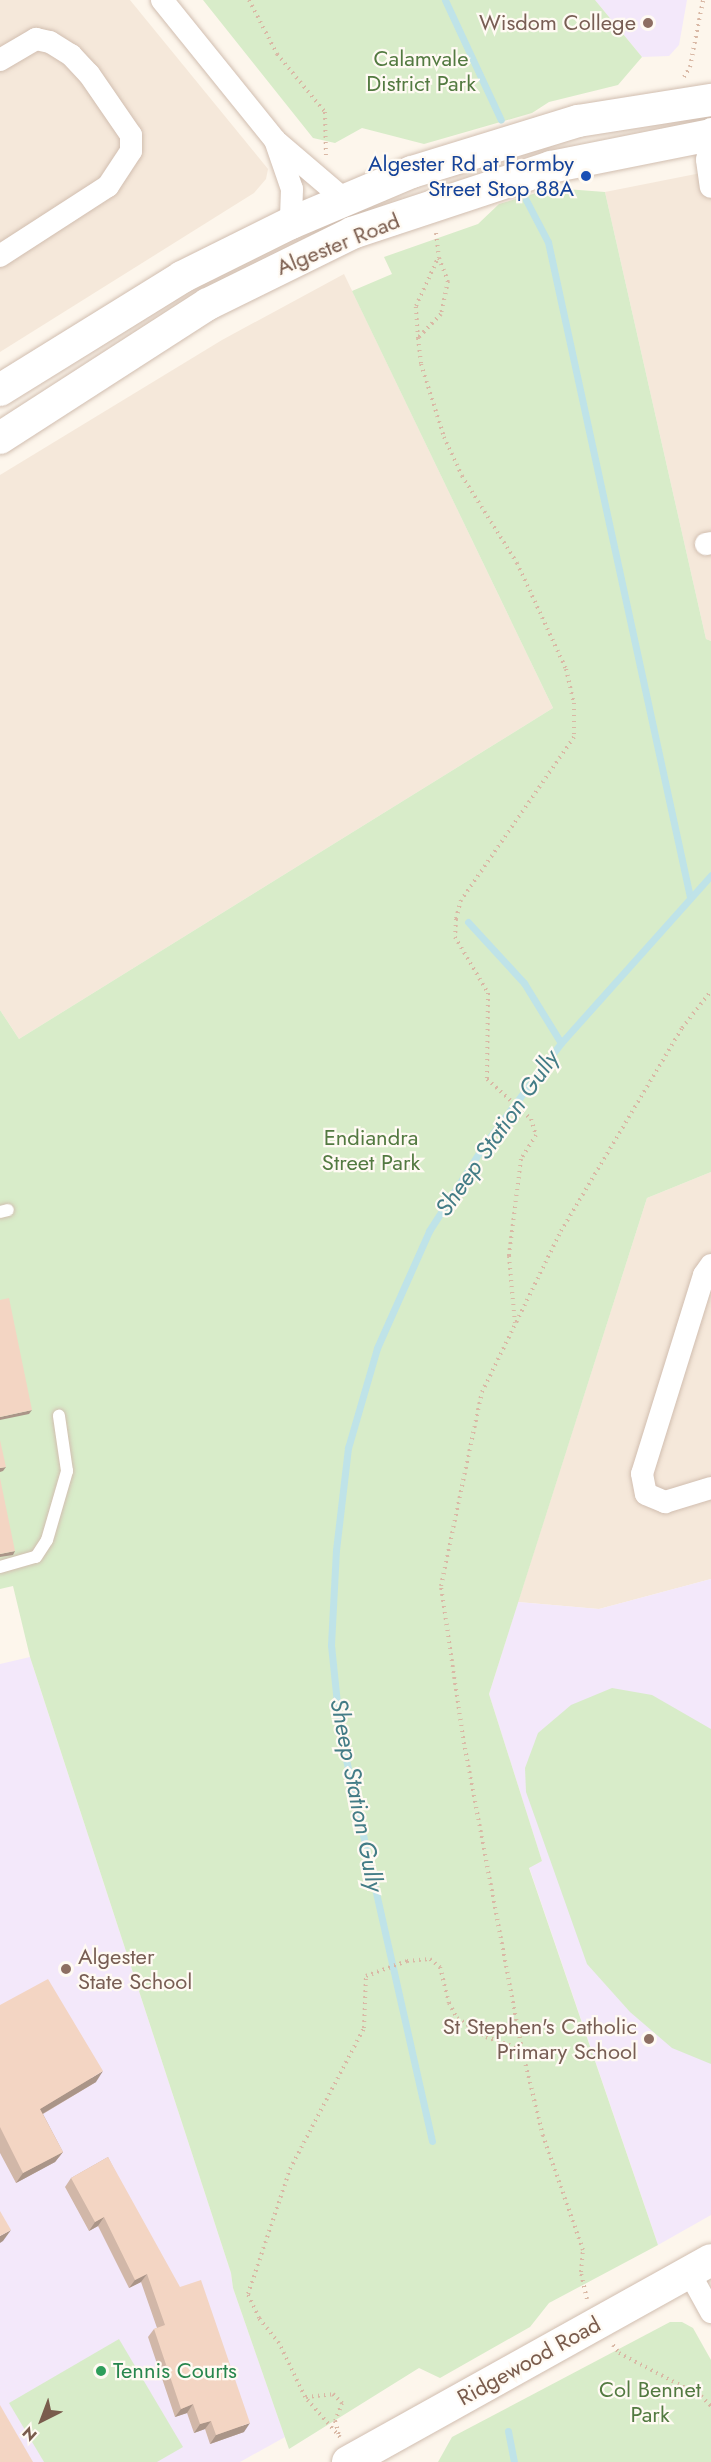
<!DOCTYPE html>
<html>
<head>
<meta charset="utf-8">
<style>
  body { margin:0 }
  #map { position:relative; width:711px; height:2462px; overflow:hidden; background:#fdf6ec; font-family:Jost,sans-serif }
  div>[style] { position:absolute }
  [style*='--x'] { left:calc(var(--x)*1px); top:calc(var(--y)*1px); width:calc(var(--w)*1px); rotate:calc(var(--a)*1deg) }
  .residential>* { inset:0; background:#f5e8da }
  .education>* { inset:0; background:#f3e8fa }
  .green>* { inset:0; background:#d8ecc9 }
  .stream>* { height:7px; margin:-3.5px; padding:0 3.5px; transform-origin:3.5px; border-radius:3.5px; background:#bfe3e8 }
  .path>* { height:4px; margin-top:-2px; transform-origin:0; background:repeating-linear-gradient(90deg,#d9b8a5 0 1.5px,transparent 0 6px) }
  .roads { filter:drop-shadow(0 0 2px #d1beb0) drop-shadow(0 0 2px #d1beb0) }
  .lane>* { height:12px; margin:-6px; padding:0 6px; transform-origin:6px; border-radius:6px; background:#fff }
  .street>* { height:22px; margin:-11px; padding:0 11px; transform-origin:11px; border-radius:11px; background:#fff }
  .secondary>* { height:32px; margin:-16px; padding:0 16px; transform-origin:16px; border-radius:16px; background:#fff }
  .wall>* { inset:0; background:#d1b7a8 }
  .shaded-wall>* { inset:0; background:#aa9588 }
  .building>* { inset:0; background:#f3d5c3 }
  .dots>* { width:16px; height:16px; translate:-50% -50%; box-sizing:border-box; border:3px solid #fffaf3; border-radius:50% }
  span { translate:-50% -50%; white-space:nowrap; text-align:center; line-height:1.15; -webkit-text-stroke:4.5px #fffaf3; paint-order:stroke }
  .education-label { font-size:22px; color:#785e54 }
  .right { translate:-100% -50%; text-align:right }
  .left { translate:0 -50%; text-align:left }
  .park-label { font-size:22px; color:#537a41 }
  .transit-label { font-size:22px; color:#164399 }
  .street-label { font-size:22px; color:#7a5c4d }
  .leisure-label { font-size:22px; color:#27864d }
  .water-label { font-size:24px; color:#437c86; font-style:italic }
  .north { position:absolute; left:12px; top:2390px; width:60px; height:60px; -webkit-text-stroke:4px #fffaf3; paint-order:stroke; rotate:222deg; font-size:16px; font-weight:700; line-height:24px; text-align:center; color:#7a5c4d }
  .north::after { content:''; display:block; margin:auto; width:21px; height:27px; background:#7a5c4d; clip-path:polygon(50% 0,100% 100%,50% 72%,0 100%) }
</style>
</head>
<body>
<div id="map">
  <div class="residential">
    <div style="clip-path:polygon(0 0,130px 0,268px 169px,266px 179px,254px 193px,0 352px)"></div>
    <div style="clip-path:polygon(711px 171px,711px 641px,706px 639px,605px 192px)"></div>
    <div style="clip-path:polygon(344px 274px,553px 708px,19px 1039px,0 1010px,0 475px,222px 340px)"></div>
    <div style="clip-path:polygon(711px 1172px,711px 1579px,599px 1609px,518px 1602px,647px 1198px)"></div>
  </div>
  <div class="education">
    <div style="clip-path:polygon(595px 0,687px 0,679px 45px,669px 56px,642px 57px)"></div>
    <div style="clip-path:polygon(711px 1579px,711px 2215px,658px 2245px,529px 1867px,542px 1861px,489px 1694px,518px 1602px,599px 1609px)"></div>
    <div style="clip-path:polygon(30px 1657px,231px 2273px,233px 2288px,285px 2437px,240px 2462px,0 2462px,0 1664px)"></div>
  </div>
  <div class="green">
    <div style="clip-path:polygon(203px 0,595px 0,642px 57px,618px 85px,549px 102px,532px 113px,424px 144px,362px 128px,335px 143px,313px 138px)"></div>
    <div style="clip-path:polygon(553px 188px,605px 192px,706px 639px,711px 641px,711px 1172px,647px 1198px,489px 1694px,542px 1861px,529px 1868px,658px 2245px,549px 2303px,530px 2327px,440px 2378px,419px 2368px,289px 2449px,233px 2288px,231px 2273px,30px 1657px,13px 1586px,0 1589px,0 1010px,19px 1039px,553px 708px,352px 291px,392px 274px,384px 257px,478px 224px,499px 204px)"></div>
    <div style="clip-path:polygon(612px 1688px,652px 1695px,711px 1729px,711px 2064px,672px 2048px,630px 2012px,587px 1964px,526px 1792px,525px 1768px,538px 1733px,571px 1705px)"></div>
    <div style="clip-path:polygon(670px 2322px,682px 2322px,693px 2328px,711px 2360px,711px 2462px,438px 2462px,452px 2437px)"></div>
    <div style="clip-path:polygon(119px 2339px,183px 2447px,157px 2462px,44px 2462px,9px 2403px)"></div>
  </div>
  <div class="stream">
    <div style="--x:445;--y:0;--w:132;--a:65"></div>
    <div style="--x:526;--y:200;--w:47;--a:62.4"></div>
    <div style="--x:548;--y:242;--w:670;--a:77.77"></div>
    <div style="--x:468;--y:922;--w:83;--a:47.4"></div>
    <div style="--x:524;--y:983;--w:70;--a:58.3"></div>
    <div style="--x:432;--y:2141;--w:419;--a:-102.7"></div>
    <div style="--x:340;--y:1732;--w:87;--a:-95.9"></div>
    <div style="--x:331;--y:1645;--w:95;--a:-87"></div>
    <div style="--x:336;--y:1550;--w:103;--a:-83.3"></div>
    <div style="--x:348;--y:1448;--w:104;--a:-73.8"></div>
    <div style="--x:377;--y:1348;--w:128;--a:-66"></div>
    <div style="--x:429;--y:1231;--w:102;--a:-57.4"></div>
    <div style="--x:484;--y:1145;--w:128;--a:-53"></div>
    <div style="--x:561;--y:1043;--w:225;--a:-48.2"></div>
    <div style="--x:508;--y:2431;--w:32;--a:79"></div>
  </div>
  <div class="path">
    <div style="--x:249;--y:0;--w:61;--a:62.6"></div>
    <div style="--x:277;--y:54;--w:75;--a:50.4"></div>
    <div style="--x:325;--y:112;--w:43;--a:88.7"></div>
    <div style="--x:684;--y:77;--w:12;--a:-59"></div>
    <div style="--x:690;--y:67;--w:68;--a:-79"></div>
    <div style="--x:436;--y:233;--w:25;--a:83"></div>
    <div style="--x:439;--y:258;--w:25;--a:69"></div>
    <div style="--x:448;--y:281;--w:34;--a:102"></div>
    <div style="--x:441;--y:314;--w:33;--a:134"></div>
    <div style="--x:418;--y:338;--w:26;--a:83"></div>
    <div style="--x:421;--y:364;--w:77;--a:72.5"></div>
    <div style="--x:444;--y:437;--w:43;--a:65.2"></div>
    <div style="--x:462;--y:476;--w:103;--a:57.7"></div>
    <div style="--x:517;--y:563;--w:117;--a:65.2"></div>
    <div style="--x:566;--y:669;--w:35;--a:77"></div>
    <div style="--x:574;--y:703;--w:34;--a:90"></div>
    <div style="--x:574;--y:737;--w:198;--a:124.7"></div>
    <div style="--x:461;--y:900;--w:20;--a:105"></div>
    <div style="--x:456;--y:919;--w:18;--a:93"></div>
    <div style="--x:455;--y:937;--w:65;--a:59.5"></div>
    <div style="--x:488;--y:993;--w:86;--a:90.7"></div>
    <div style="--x:487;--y:1079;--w:59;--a:42.3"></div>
    <div style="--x:531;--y:1119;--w:17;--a:73"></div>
    <div style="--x:536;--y:1135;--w:28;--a:122"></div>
    <div style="--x:521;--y:1159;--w:98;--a:97.1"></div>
    <div style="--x:509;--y:1256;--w:67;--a:84.9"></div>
    <div style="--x:418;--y:338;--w:32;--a:-94"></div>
    <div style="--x:416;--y:306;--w:53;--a:-65.4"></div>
    <div style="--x:587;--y:2299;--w:28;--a:-103"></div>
    <div style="--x:581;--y:2272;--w:22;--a:-85"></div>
    <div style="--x:583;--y:2250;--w:121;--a:-109.3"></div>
    <div style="--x:543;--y:2136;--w:89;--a:-103.7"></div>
    <div style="--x:522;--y:2050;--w:311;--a:-100.7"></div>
    <div style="--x:464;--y:1744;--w:160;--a:-98.3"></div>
    <div style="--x:441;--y:1586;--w:198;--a:-78.1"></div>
    <div style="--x:482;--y:1392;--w:179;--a:-63.9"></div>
    <div style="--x:561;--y:1231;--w:236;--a:-59.2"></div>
    <div style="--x:682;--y:1028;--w:47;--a:-51.9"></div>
    <div style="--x:613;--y:2345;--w:10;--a:53"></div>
    <div style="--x:619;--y:2353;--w:93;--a:27.7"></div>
    <div style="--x:701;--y:2396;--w:14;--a:45"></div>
    <div style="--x:306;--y:2397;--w:27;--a:-6"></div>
    <div style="--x:333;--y:2394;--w:13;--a:45"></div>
    <div style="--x:342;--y:2403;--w:19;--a:111"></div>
    <div style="--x:335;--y:2421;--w:15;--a:74"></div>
    <div style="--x:340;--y:2437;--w:53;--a:-131.2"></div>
    <div style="--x:305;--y:2397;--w:60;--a:-115.7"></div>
    <div style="--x:279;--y:2343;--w:32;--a:-129"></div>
    <div style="--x:259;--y:2318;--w:26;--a:-115"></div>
    <div style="--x:248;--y:2294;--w:132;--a:-71.4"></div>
    <div style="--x:290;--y:2169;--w:159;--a:-62.3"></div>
    <div style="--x:364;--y:2028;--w:52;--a:-87.8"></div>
    <div style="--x:366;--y:1976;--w:44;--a:-20.1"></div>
    <div style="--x:407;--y:1961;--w:23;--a:-5"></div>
    <div style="--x:430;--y:1959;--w:13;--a:39"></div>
    <div style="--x:440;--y:1967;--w:37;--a:76"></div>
    <div style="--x:449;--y:2003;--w:17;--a:62"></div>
    <div style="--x:457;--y:2018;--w:35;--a:33"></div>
    <div style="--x:486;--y:2037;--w:37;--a:19"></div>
  </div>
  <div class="roads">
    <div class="lane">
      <div style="--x:0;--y:1212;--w:8;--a:-14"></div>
      <div style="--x:0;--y:1567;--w:37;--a:-16"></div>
      <div style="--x:36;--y:1557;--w:20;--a:-57"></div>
      <div style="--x:47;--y:1540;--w:72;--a:-73.8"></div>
      <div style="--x:67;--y:1471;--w:56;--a:-98.3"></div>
    </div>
    <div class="street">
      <div style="--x:162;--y:0;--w:180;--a:51.1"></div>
      <div style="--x:275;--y:140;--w:52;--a:70.9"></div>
      <div style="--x:292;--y:189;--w:34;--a:92"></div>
      <div style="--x:0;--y:60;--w:42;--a:-30.3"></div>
      <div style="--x:36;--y:39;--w:14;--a:12"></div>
      <div style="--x:50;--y:42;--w:25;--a:32"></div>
      <div style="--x:71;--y:55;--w:26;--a:47"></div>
      <div style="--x:89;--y:74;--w:74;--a:55.5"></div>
      <div style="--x:131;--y:135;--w:16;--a:90"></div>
      <div style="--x:131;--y:151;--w:42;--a:123.3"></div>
      <div style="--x:108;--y:186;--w:129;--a:147.1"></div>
      <div style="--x:711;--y:129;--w:31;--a:97"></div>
      <div style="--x:707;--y:160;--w:27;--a:82"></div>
      <div style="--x:278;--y:143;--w:88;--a:40.4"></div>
      <div style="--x:706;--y:544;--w:5;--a:-11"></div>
      <div style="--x:711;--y:1265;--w:12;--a:125"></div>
      <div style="--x:704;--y:1275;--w:208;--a:107.3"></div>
      <div style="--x:642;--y:1474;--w:20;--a:79"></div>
      <div style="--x:646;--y:1494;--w:21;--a:23"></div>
      <div style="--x:665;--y:1502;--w:48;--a:-16.9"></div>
      <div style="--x:689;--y:2272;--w:46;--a:61.2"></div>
    </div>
    <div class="secondary">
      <div style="--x:0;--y:390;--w:214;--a:-31.8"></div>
      <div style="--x:182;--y:277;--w:122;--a:-26.4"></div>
      <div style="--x:291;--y:223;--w:131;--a:-22.9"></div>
      <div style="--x:412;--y:172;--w:174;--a:-17.1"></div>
      <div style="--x:578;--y:121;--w:135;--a:-9"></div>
      <div style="--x:0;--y:438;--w:247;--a:-32.8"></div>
      <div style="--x:208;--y:304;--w:161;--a:-26.2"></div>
      <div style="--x:352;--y:233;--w:210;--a:-18.3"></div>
      <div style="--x:551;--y:167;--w:163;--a:-11.3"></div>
      <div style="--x:348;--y:2462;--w:415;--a:-29.1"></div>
    </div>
  </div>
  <div class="wall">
    <div style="clip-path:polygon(0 2005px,96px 2082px,43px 2114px,63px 2152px,55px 2162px,16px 2183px,0 2153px)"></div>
    <div style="clip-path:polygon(108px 2157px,244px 2432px,210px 2444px,205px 2429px,194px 2433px,187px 2413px,175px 2417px,148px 2337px,154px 2329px,157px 2328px,141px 2282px,129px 2288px,98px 2226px,89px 2231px,65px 2187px,71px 2178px)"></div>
  </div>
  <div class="shaded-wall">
    <div style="clip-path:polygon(32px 1410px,29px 1414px,0 1420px,0 1417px)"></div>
    <div style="clip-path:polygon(6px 1467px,3px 1471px,0 1472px,0 1468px)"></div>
    <div style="clip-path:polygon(15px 1551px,13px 1555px,0 1557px,0 1554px)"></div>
    <div style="clip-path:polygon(103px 2071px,96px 2082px,32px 2120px,40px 2109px)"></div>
    <div style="clip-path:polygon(63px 2152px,55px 2162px,16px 2183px,23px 2173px)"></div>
    <div style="clip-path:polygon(104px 2217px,98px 2226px,89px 2231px,95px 2222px)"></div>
    <div style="clip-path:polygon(11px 2230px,3px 2241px,0 2243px,0 2236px)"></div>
    <div style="clip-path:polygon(147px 2274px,141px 2282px,129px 2288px,135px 2280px)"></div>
    <div style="clip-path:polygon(193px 2404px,187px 2413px,175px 2417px,181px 2409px)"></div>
    <div style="clip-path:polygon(211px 2421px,205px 2429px,194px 2433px,200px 2424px)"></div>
    <div style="clip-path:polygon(250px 2423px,244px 2432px,210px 2444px,216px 2435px)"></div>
  </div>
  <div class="building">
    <div style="clip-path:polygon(9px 1298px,32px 1410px,0 1417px,0 1300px)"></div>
    <div style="clip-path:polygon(0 1440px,6px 1467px,0 1468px)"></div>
    <div style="clip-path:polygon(0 1478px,15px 1551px,0 1554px)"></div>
    <div style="clip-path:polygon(48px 1979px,103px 2071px,40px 2109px,63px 2152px,23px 2173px,0 2127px,0 2005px)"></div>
    <div style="clip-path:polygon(108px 2157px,180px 2287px,201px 2280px,250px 2423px,216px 2435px,211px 2421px,200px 2424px,193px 2404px,181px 2409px,154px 2329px,165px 2325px,147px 2274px,135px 2280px,104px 2217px,95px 2222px,71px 2178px)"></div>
    <div style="clip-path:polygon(0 2211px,11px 2230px,0 2236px)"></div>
    <div style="clip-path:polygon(0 2405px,33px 2462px,0 2462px)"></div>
  </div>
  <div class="dots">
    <div style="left:648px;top:23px;background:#8d6e63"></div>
    <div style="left:586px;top:176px;background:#1a4fb4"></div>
    <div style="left:66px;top:1969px;background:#8d6e63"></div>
    <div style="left:649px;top:2039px;background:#8d6e63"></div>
    <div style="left:101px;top:2371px;background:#2e9e5b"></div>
  </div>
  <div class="education-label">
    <span class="right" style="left:636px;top:23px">Wisdom College</span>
    <span class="left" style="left:78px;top:1969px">Algester<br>State School</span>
    <span class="right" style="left:637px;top:2039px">St Stephen's Catholic<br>Primary School</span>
  </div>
  <div class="park-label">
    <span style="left:421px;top:71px">Calamvale<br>District Park</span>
    <span style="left:371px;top:1150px">Endiandra<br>Street Park</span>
    <span style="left:650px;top:2402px">Col Bennet<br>Park</span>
  </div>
  <div class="transit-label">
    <span class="right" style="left:574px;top:176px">Algester Rd at Formby<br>Street Stop 88A</span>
  </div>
  <div class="street-label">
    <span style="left:338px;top:244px;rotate:-22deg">Algester Road</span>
    <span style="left:529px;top:2361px;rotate:-29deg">Ridgewood Road</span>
  </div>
  <div class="leisure-label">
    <span class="left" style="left:113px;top:2371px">Tennis Courts</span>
  </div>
  <div class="water-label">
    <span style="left:497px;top:1133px;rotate:-55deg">Sheep Station Gully</span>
    <span style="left:357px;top:1795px;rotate:79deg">Sheep Station Gully</span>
  </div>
  <div class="north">N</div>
</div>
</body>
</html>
